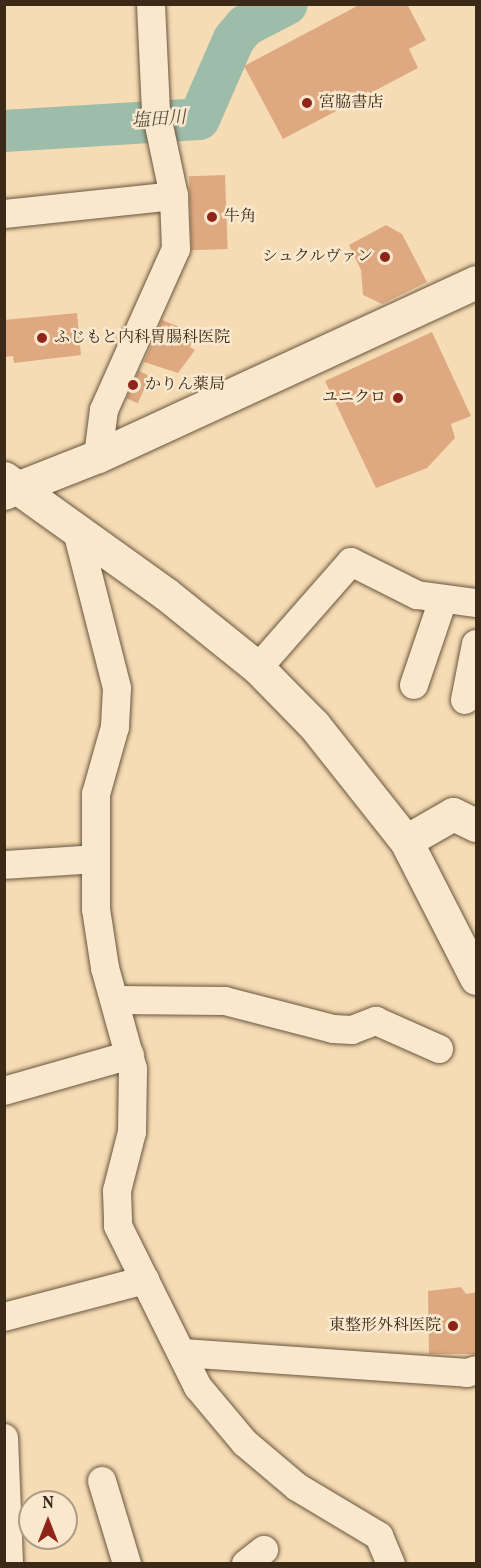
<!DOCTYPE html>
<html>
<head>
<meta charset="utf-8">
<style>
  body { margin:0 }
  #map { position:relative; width:481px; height:1568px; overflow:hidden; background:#f6dcb4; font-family:Vollkorn,"Noto Serif JP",serif }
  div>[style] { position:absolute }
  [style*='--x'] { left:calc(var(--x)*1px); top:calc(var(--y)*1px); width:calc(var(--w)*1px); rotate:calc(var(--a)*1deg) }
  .river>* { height:42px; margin:-21px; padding:0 21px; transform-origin:21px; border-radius:21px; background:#9dbcaa }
  .building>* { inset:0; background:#dea981; transform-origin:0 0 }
  .roads { filter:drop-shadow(0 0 2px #69563e) drop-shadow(0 0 2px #69563e) }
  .minor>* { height:28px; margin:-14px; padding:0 14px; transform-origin:14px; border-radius:14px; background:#f9e8ce }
  .tertiary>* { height:33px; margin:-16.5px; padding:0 16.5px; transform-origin:16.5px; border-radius:16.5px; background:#f9e8ce }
  .dots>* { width:16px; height:16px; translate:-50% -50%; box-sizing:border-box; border:3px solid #f9e8ce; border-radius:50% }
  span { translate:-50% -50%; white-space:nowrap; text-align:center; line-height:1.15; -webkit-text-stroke:5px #f9e8ce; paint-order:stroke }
  .poi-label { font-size:16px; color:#3a2a17 }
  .left { translate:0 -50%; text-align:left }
  .right { translate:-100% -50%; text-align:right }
  .water-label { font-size:18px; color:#534e3c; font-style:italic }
  .frame { position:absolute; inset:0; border:6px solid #3a2a17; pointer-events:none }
  .north { position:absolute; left:18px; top:1490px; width:60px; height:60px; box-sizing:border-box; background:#f9e8ce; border:2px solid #ad9c85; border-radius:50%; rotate:0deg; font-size:16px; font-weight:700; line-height:24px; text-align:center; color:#3a2a17 }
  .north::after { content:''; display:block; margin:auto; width:21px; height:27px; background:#8f2418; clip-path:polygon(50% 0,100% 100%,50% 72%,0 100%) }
</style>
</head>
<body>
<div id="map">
  <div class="river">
    <div style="--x:4;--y:131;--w:195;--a:-3.5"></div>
    <div style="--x:199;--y:119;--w:87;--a:-66.4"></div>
    <div style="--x:234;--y:39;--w:17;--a:-50"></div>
    <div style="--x:245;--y:26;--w:47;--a:-27.6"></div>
  </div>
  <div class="building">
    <div style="clip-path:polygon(361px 4px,407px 4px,426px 40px,409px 49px,418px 68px,283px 139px,244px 66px)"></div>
    <div style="left:225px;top:175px;width:74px;height:36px;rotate:88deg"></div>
    <div style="clip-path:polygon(386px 225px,402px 234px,427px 282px,382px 304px,363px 295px,361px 270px,349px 245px)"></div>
    <div style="clip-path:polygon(77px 313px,81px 355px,14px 363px,13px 356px,4px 357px,4px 320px)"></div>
    <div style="clip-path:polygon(162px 320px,195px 333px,190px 347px,195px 350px,178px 373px,144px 362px)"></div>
    <div style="clip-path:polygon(432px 332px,471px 416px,451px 424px,455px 438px,427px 468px,376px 488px,325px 381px)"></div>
    <div style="left:139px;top:371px;width:12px;height:30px;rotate:24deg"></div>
    <div style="clip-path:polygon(461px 1287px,466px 1294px,477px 1292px,477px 1354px,429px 1354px,428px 1291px)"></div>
  </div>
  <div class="roads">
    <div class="minor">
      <div style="--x:4;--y:214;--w:171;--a:-6"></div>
      <div style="--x:98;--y:456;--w:46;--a:-82.6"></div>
      <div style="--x:104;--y:410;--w:176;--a:-65.9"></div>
      <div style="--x:176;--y:249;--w:53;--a:-92.2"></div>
      <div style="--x:174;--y:196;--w:87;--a:-102"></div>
      <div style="--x:156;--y:111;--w:107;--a:-92.7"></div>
      <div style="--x:77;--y:531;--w:162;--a:75.7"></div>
      <div style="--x:117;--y:688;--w:39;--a:93"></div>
      <div style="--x:115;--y:727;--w:70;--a:105.8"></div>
      <div style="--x:96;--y:794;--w:115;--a:90"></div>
      <div style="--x:96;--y:909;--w:60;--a:81.3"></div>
      <div style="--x:105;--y:968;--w:105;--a:74.5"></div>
      <div style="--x:133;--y:1069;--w:63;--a:90.9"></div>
      <div style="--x:132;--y:1132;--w:61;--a:104.3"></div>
      <div style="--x:117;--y:1191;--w:35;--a:88"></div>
      <div style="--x:118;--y:1226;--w:180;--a:63.6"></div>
      <div style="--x:198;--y:1387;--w:73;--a:50"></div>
      <div style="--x:245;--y:1443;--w:68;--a:40.2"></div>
      <div style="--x:297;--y:1487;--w:96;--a:30.9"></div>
      <div style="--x:379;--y:1536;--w:30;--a:67"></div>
      <div style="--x:258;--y:668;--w:141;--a:-48.7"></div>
      <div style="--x:351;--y:562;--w:74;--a:26.6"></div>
      <div style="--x:417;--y:595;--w:60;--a:7.7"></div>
      <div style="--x:414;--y:685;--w:90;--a:-71.2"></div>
      <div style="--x:465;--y:700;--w:57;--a:-78.9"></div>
      <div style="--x:4;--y:865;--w:92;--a:-3.7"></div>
      <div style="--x:116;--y:1000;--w:109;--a:0.5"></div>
      <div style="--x:225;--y:1001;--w:112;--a:14.5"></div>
      <div style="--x:333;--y:1029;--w:19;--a:3"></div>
      <div style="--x:352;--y:1030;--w:26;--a:-21"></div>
      <div style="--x:376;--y:1021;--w:69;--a:24"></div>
      <div style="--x:4;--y:1091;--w:131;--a:-15.9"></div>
      <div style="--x:4;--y:1317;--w:146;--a:-14.7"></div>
      <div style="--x:183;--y:1353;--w:285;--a:4"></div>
      <div style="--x:467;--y:1373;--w:9;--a:-18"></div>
      <div style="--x:4;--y:1438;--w:126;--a:87.7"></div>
      <div style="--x:102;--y:1481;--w:87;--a:73.2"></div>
      <div style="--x:246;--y:1564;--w:23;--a:-38"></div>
    </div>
    <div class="tertiary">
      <div style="--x:4;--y:478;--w:199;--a:35.6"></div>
      <div style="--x:166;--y:594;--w:118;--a:38.8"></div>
      <div style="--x:258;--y:668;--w:80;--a:45.5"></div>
      <div style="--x:314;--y:725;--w:148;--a:51.6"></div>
      <div style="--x:406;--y:841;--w:154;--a:62.9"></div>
      <div style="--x:4;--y:493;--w:101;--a:-21.5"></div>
      <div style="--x:98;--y:456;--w:416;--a:-24.7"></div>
      <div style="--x:406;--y:841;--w:54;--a:-29.9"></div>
      <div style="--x:453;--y:814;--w:25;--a:26"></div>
    </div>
  </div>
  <div class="dots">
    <div style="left:307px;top:103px;background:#8f2418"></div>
    <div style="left:212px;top:217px;background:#8f2418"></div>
    <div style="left:385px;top:257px;background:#8f2418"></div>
    <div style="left:42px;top:338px;background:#8f2418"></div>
    <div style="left:133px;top:385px;background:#8f2418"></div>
    <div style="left:398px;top:398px;background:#8f2418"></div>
    <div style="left:453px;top:1326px;background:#8f2418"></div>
  </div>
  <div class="poi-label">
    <span class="left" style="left:319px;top:103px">宮脇書店</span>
    <span class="left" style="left:224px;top:217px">牛角</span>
    <span class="right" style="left:373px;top:257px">シュクルヴァン</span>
    <span class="left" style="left:54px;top:338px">ふじもと内科胃腸科医院</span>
    <span class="left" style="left:145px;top:385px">かりん薬局</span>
    <span class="right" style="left:386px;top:398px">ユニクロ</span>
    <span class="right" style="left:441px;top:1326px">東整形外科医院</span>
  </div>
  <div class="water-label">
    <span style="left:159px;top:121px;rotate:-4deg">塩田川</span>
  </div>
  <div class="frame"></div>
  <div class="north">N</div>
</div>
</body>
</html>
